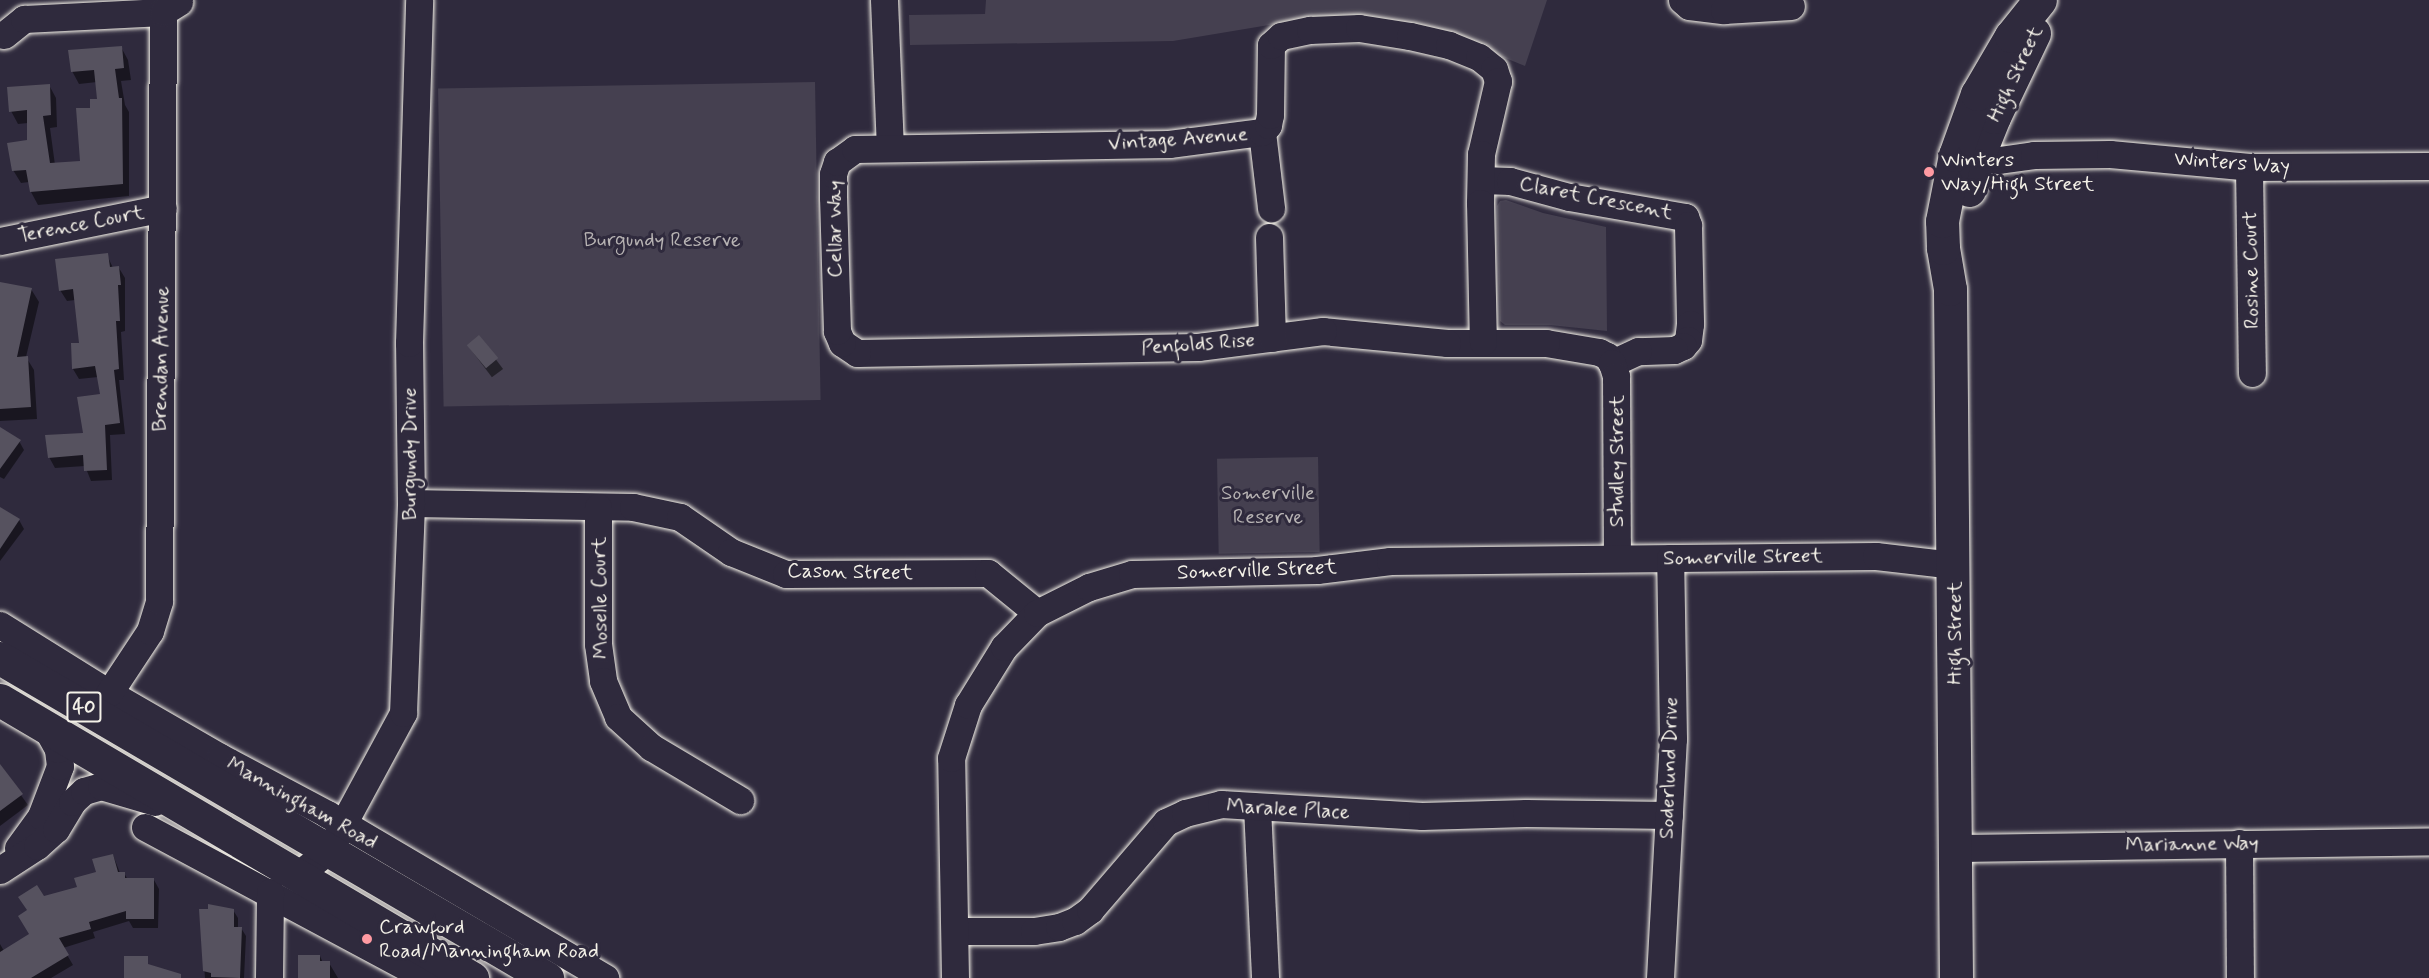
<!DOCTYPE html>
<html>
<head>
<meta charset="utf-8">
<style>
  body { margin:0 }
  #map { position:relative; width:2429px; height:978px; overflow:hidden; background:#2f2a3d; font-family:Mynerve,sans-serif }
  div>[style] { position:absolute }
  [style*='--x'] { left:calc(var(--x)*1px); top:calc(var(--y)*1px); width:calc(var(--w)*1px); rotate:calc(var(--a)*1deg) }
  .green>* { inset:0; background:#454050; transform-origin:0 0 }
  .shadow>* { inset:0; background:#0007; transform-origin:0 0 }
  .building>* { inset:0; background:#56525f; transform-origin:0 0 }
  .roads { filter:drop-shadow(0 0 2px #f4f1e8) drop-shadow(0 0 2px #f4f1e8) }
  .minor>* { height:27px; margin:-13.5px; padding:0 13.5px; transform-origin:13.5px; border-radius:13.5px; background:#2f2a3d }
  .major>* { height:33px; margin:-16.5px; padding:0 16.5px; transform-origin:16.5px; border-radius:16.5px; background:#2f2a3d }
  .dots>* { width:16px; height:16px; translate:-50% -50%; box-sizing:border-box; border:3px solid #2f2a3d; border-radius:50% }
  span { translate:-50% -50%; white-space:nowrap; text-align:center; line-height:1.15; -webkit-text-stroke:6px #2f2a3d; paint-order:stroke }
  .shield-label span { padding:2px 4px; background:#2f2a3d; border:2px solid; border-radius:4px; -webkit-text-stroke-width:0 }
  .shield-label { font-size:20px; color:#f4f1e8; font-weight:700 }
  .street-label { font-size:21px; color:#f4f1e8 }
  .poi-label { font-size:21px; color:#f4f1e8 }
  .left { translate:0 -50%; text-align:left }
  .park-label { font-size:21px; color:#b7b3b3 }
</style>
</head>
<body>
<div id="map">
  <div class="green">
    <div style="clip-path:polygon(986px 0,1547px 0,1525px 66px,1466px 42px,1287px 22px,1173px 41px,910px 45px,909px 15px,985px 14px)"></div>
    <div style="left:815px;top:82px;width:318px;height:377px;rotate:89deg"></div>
    <div style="clip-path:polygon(1506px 200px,1543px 213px,1606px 227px,1607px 331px,1550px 325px,1505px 325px,1500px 321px,1497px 206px,1500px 201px)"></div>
    <div style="left:1318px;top:457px;width:95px;height:101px;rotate:89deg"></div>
  </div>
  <div class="shadow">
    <div style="clip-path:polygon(121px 47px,128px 60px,131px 80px,121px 81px,125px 105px,129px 112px,129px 196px,38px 205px,31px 192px,29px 182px,21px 183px,13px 170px,29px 141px,28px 123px,18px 124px,11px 111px,49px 85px,56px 98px,57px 127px,50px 128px,55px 165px,82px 163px,91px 110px,99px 101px,97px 82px,79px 84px,72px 71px)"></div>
    <div style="clip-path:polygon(107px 255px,113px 268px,119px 268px,125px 278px,125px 331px,121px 332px,124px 380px,119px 380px,125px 434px,110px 435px,112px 480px,91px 481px,85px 466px,55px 468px,49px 457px,84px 434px,101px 396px,98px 377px,79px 379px,73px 369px,81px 344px,75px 300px,67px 301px,60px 290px)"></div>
    <div style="clip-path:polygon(0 283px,31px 289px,39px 302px,26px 357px,34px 370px,37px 419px,0 421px)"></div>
    <div style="left:479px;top:337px;width:40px;height:14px;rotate:53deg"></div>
    <div style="clip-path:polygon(0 429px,19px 441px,24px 450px,4px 479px,0 477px)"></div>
    <div style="clip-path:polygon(0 509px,19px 520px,24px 529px,0 561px)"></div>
    <div style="clip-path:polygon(5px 773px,28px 805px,0 826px,0 776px)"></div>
    <div style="clip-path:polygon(113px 855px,120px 873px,124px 873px,128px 880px,154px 880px,159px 889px,158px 928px,133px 928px,129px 921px,93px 932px,95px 938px,63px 948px,73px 965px,51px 978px,0 978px,0 944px,4px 951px,31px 935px,43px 898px,79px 888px,97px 873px)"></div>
    <div style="clip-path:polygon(233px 910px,238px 918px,238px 928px,241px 928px,246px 936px,244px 978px,205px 978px,200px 911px)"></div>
    <div style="clip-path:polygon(320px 956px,323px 963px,329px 963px,338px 978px,300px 978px)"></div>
  </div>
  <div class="building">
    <div style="clip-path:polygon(122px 46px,124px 68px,115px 69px,119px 98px,122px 98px,123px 184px,30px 192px,26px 170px,12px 171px,7px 143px,27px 140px,27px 110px,9px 112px,7px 87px,50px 84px,51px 115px,43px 116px,50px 163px,80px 161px,76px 108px,90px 108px,90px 99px,97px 99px,94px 70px,71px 72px,68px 50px)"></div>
    <div style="clip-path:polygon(108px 253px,110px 267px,119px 266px,121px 285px,118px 285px,120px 321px,116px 321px,119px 369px,114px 370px,120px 423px,105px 425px,107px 470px,84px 471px,83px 455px,48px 458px,45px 435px,83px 433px,77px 397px,100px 394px,95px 366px,72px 369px,71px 343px,79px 343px,73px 289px,59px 291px,55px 259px)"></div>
    <div style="clip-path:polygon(0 282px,32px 288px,17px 357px,28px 356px,31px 407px,0 409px)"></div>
    <div style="left:479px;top:335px;width:30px;height:16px;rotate:50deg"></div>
    <div style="clip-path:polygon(0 427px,21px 440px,0 469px)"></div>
    <div style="clip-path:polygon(0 507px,20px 519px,0 549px)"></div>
    <div style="clip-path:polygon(0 764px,23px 794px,0 811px)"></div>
    <div style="clip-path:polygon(113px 854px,118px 872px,125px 872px,125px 878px,154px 878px,154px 919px,126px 919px,126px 911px,89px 922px,91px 929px,59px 938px,69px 955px,31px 978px,0 978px,0 952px,29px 934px,18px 916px,27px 910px,18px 897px,37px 885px,44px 896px,77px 887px,74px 878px,96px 872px,92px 859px)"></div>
    <div style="clip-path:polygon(208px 904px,234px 909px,234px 927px,242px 927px,240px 978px,211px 977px,211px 973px,203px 971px,199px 909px,208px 909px)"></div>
    <div style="clip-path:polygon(298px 955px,320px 955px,320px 961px,330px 961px,330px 978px,298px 978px)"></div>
    <div style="clip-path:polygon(124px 956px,148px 956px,148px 964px,181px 974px,181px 978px,124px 978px)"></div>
  </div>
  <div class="roads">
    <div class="minor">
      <div style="--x:884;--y:0;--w:147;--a:87.7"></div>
      <div style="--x:1682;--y:0;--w:9;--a:41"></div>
      <div style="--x:1689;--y:6;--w:35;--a:7"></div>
      <div style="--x:1724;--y:10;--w:67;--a:-3.4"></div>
      <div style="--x:4;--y:35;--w:26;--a:-39"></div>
      <div style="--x:24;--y:19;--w:139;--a:-2.9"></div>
      <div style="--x:1262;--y:132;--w:77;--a:83.2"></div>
      <div style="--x:1958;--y:155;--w:41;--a:7"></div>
      <div style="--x:1999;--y:160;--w:35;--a:-8"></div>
      <div style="--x:2034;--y:155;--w:76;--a:-0.8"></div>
      <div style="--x:2110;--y:154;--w:140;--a:5.3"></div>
      <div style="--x:2249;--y:167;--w:180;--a:-0.3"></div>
      <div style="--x:2249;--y:167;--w:206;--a:89.2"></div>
      <div style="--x:1481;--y:180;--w:29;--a:2"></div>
      <div style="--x:1510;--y:181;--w:61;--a:15.2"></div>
      <div style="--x:1569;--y:197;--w:118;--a:9.8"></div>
      <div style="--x:1685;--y:217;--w:9;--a:69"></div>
      <div style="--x:1688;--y:225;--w:99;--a:88.8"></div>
      <div style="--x:1690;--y:324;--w:16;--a:97"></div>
      <div style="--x:1688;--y:340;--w:8;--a:130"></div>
      <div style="--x:1683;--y:346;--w:10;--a:156"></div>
      <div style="--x:1674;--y:350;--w:36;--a:178"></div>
      <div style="--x:1638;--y:351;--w:29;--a:155"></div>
      <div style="--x:1612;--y:363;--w:9;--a:-126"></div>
      <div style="--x:1607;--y:356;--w:9;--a:-153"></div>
      <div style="--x:1599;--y:352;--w:54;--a:-170.4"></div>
      <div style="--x:1546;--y:343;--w:99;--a:180"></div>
      <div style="--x:1447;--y:343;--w:125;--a:-174.5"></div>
      <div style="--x:1323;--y:331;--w:126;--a:172.7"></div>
      <div style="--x:1198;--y:347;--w:341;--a:179"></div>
      <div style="--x:857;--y:353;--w:18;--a:-146"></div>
      <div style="--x:842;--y:343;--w:13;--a:-113"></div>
      <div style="--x:837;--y:331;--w:134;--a:-91.7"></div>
      <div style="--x:833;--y:197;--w:23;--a:-90"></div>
      <div style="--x:833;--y:174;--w:13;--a:-72"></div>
      <div style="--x:837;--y:162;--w:22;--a:-36"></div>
      <div style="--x:855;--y:149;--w:314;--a:-0.9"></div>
      <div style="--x:1169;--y:144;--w:94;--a:-7.4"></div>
      <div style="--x:1262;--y:132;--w:9;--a:-49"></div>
      <div style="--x:1268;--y:125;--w:10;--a:-79"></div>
      <div style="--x:1270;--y:115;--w:70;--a:-89.2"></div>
      <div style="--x:1271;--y:45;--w:13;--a:-42"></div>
      <div style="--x:1281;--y:36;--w:30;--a:-12"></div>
      <div style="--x:1310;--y:30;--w:49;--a:-2.3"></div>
      <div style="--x:1359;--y:28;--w:52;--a:8.9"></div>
      <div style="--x:1410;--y:36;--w:40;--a:13"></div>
      <div style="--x:1449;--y:45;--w:32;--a:22"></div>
      <div style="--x:1479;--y:57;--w:19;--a:39"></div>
      <div style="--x:1494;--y:69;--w:13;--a:72"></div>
      <div style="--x:1498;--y:81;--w:75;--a:103.1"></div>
      <div style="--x:1481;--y:154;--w:49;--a:91.2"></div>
      <div style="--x:1480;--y:203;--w:139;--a:88.8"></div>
      <div style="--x:1269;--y:237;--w:101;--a:88.3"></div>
      <div style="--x:0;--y:241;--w:166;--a:-11.4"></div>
      <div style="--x:1612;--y:363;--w:14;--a:73"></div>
      <div style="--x:1616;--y:376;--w:182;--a:89.7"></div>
      <div style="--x:411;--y:503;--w:222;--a:1"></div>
      <div style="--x:633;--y:507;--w:48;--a:12"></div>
      <div style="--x:680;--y:517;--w:62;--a:34.5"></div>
      <div style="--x:731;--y:552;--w:59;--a:21.8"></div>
      <div style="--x:786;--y:574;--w:202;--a:-0.3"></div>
      <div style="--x:988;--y:573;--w:63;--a:39.2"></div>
      <div style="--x:598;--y:507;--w:137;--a:90"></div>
      <div style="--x:598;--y:644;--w:37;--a:82"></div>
      <div style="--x:603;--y:681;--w:39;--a:67"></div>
      <div style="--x:618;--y:717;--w:45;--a:42.3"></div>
      <div style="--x:651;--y:747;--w:104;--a:30.8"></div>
      <div style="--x:0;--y:625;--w:128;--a:32"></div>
      <div style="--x:109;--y:693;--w:128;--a:30"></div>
      <div style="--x:220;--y:757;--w:121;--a:28"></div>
      <div style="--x:327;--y:814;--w:323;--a:30.5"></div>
      <div style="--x:109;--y:693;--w:74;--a:-56.5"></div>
      <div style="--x:150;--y:631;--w:31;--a:-73"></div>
      <div style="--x:159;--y:601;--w:589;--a:-89.61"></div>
      <div style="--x:163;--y:12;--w:19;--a:-32"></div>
      <div style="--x:1257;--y:807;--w:171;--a:87.3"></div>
      <div style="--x:145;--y:827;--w:320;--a:28.2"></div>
      <div style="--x:2239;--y:843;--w:135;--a:89.6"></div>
      <div style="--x:18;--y:848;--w:39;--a:-54"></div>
      <div style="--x:41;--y:816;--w:53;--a:-69.2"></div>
      <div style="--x:60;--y:766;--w:17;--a:-97"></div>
      <div style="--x:58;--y:749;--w:25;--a:-119"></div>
      <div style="--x:1956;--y:848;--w:473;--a:-0.8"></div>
      <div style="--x:0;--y:870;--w:44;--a:-33"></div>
      <div style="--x:37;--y:846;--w:25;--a:-42"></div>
      <div style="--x:56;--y:829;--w:31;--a:-59"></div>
      <div style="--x:72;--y:802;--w:16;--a:-43"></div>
      <div style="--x:84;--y:791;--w:18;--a:-16"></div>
      <div style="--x:101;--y:786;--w:56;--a:16.5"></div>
      <div style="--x:298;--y:875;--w:40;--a:-39"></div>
      <div style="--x:329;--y:850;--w:156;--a:-61.6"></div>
      <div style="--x:403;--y:713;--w:210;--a:-87.8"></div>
      <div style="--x:411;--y:503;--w:160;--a:-90.7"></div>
      <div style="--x:409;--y:343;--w:343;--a:-88.3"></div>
      <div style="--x:955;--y:931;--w:79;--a:0"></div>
      <div style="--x:1034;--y:931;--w:25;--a:-9"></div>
      <div style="--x:1059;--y:927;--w:17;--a:-21"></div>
      <div style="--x:1075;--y:921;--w:19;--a:-36"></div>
      <div style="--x:1090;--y:910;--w:116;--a:-49.2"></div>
      <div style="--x:1166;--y:822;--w:21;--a:-25"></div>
      <div style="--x:1185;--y:813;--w:37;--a:-14"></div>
      <div style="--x:1221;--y:804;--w:201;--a:3.4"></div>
      <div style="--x:1422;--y:816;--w:104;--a:-1.7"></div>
      <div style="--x:1526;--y:813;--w:143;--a:0.8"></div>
      <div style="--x:269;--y:978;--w:86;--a:-89.3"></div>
      <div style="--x:955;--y:978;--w:220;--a:-91"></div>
      <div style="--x:951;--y:758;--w:56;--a:-72.2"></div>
      <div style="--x:968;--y:705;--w:68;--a:-58.2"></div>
      <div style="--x:1004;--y:647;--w:47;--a:-45.9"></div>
      <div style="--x:1037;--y:613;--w:58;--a:-26.6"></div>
      <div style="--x:1089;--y:587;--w:45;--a:-16.8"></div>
      <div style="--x:1132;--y:574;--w:185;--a:-1.2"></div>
      <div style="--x:1317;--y:570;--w:74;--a:-7"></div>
      <div style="--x:1390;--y:561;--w:486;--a:-0.6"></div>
      <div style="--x:1876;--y:556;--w:79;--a:6.6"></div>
      <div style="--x:1660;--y:978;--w:239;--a:-86.9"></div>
      <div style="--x:1673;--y:739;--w:181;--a:-90.9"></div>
    </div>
    <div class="major">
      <div style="--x:1969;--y:190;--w:43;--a:-73.7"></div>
      <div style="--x:1981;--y:149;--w:35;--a:-68"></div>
      <div style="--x:1994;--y:117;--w:93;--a:-64.5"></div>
      <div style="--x:0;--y:658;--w:634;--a:30.33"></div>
      <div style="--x:0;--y:700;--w:548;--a:30.5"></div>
      <div style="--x:1956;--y:978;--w:689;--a:-90.5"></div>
      <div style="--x:1950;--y:289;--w:42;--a:-99.7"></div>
      <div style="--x:1943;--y:248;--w:27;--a:-92"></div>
      <div style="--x:1942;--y:221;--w:67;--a:-78.9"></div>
      <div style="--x:1955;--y:155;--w:65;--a:-70.2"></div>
      <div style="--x:1977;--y:94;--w:67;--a:-59.6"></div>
      <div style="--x:2011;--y:36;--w:46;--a:-51.1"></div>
    </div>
  </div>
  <div class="dots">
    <div style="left:1929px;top:172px;background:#ff9aa2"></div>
    <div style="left:367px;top:939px;background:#ff9aa2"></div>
  </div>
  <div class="shield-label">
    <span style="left:84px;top:707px">40</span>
  </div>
  <div class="street-label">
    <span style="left:2015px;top:74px;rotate:-65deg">High Street</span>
    <span style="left:1178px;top:139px;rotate:-4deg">Vintage Avenue</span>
    <span style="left:2232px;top:163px;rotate:4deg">Winters Way</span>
    <span style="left:1596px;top:198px;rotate:11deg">Claret Crescent</span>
    <span style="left:81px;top:224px;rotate:-11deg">Terence Court</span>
    <span style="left:835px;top:229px;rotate:-90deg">Cellar Way</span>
    <span style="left:2251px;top:270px;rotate:-91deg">Rosine Court</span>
    <span style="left:1198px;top:344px;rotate:-4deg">Penfolds Rise</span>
    <span style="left:161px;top:359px;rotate:-89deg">Brendan Avenue</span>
    <span style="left:410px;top:454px;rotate:-90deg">Burgundy Drive</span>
    <span style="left:1617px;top:461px;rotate:-90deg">Studley Street</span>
    <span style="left:1743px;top:557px;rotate:-1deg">Somerville Street</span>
    <span style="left:1257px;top:570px;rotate:-2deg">Somerville Street</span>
    <span style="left:850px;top:572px;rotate:1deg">Cason Street</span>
    <span style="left:600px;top:598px;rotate:-91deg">Moselle Court</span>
    <span style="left:1955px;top:633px;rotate:-90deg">High Street</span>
    <span style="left:1669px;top:768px;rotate:-88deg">Soderlund Drive</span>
    <span style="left:302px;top:803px;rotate:29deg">Manningham Road</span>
    <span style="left:1288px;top:809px;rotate:3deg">Maralee Place</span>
    <span style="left:2192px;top:844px;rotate:-1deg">Marianne Way</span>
  </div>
  <div class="poi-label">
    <span class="left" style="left:1941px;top:172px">Winters<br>Way/High Street</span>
    <span class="left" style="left:379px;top:939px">Crawford<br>Road/Manningham Road</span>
  </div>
  <div class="park-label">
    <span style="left:662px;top:240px">Burgundy Reserve</span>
    <span style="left:1268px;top:505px">Somerville<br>Reserve</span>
  </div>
</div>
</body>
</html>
